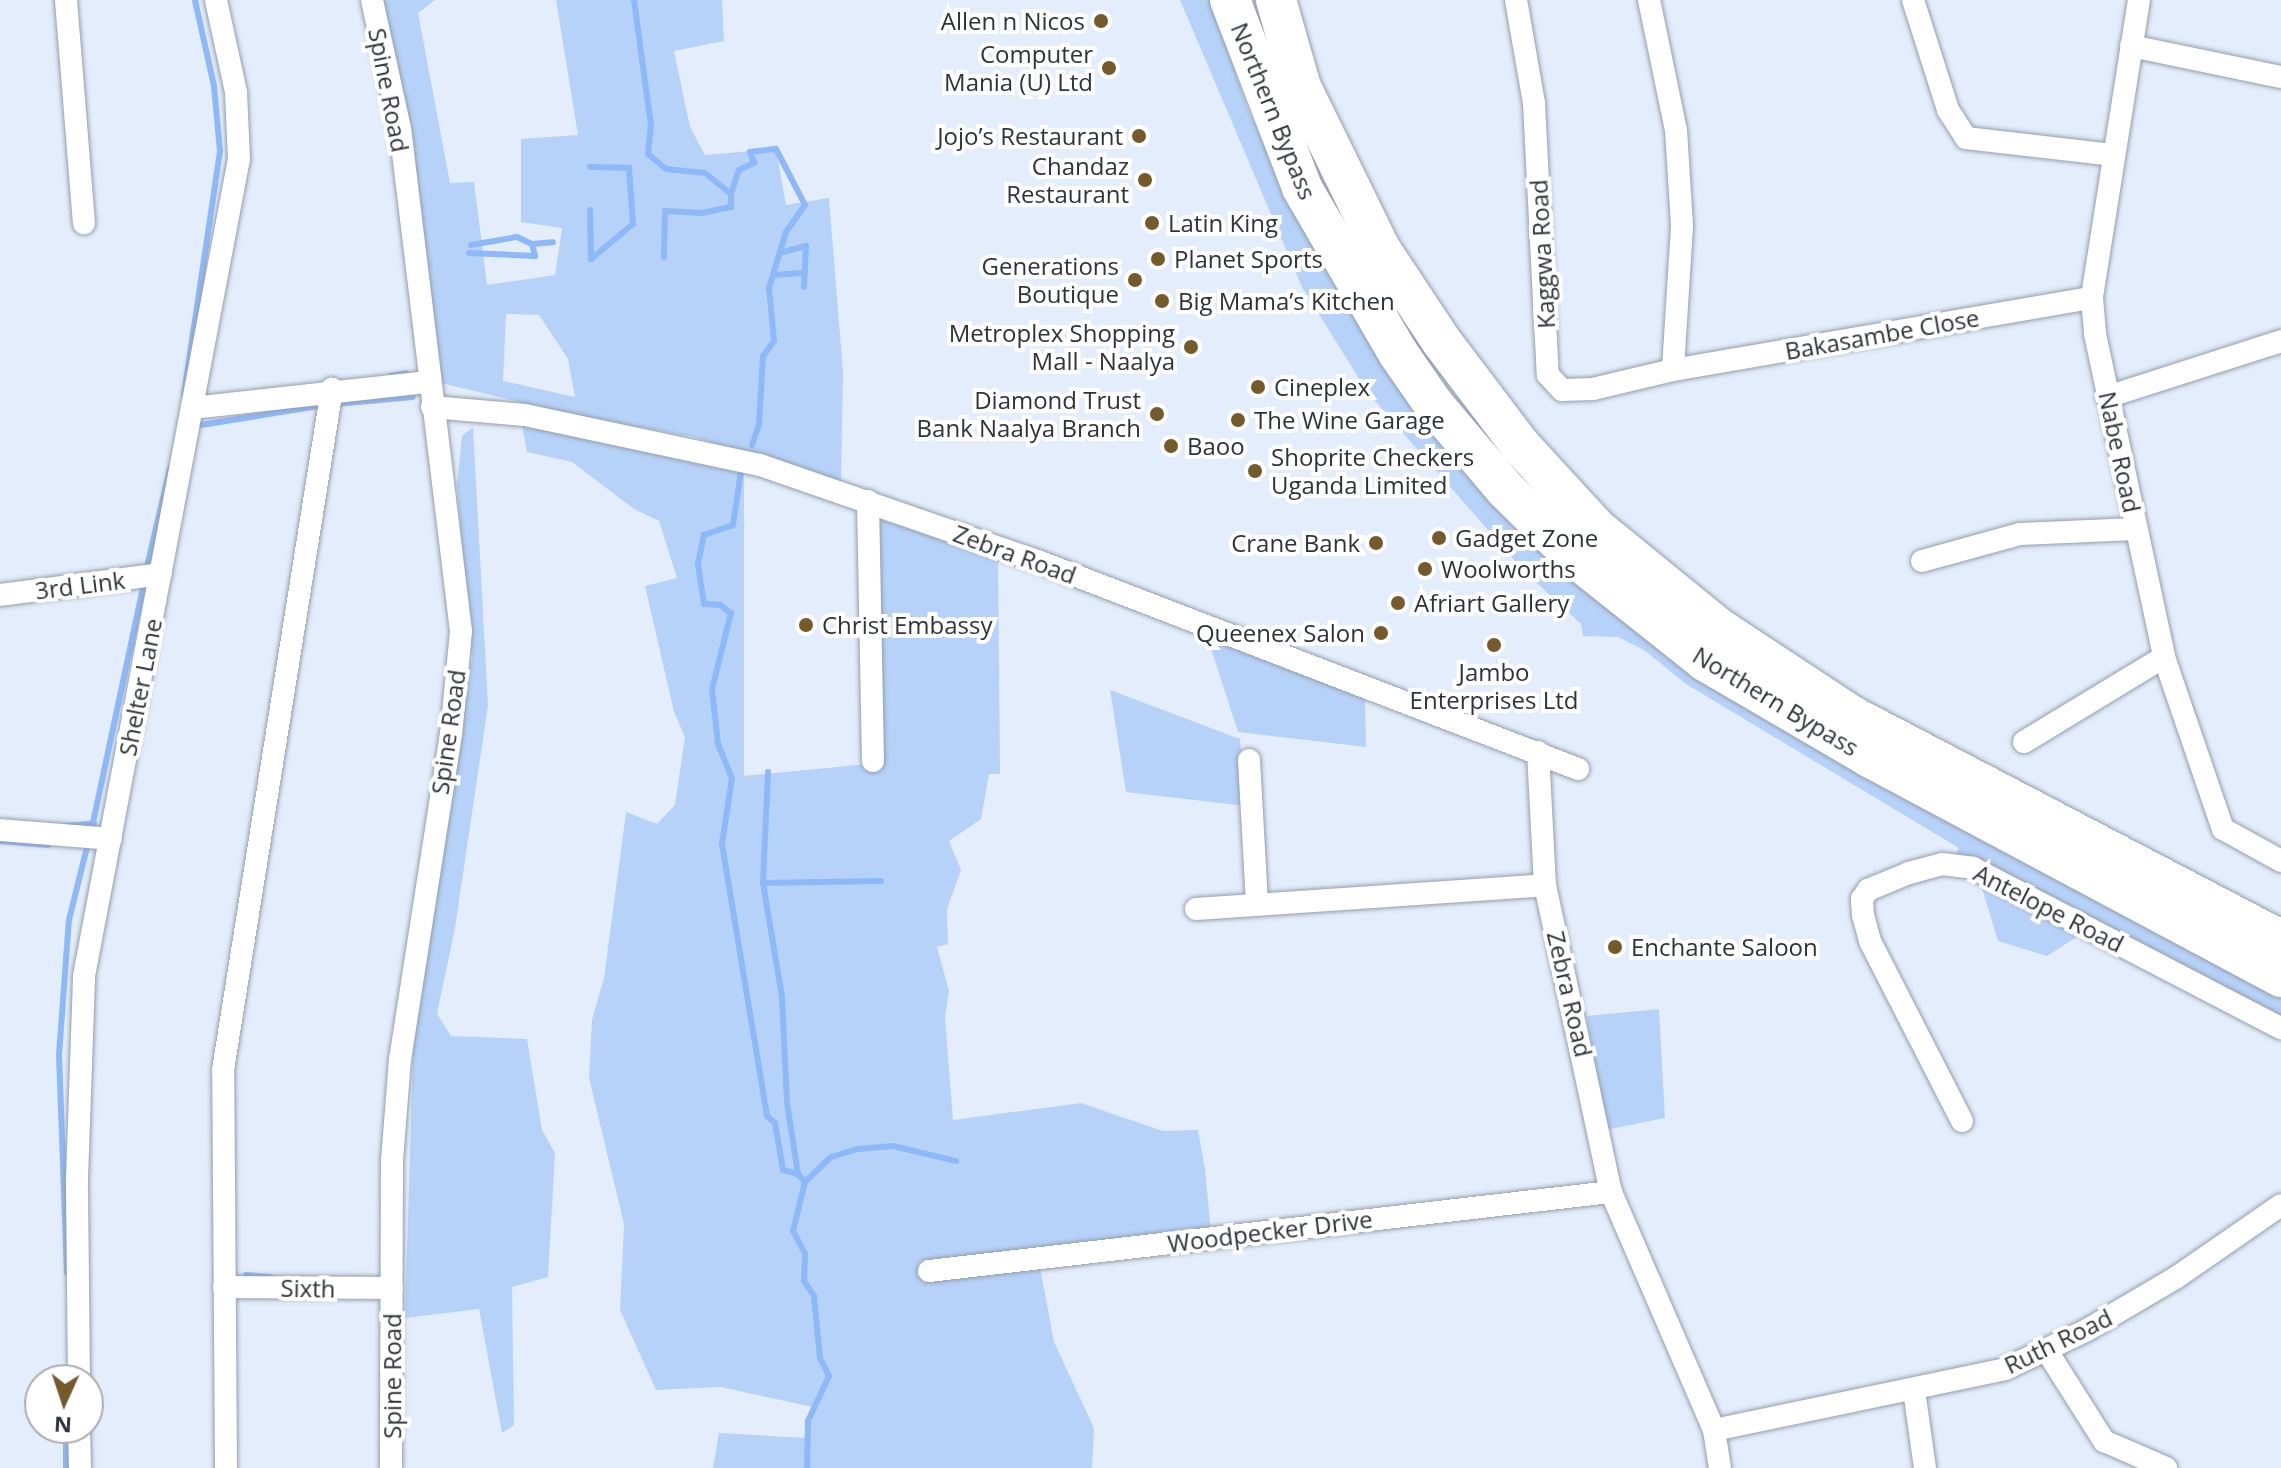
<!DOCTYPE html>
<html>
<head>
<meta charset="utf-8">
<style>
  body { margin:0 }
  #map { position:relative; width:2281px; height:1468px; overflow:hidden; background:#e4edfb; font-family:"Open Sans",sans-serif }
  div>[style] { position:absolute }
  [style*='--x'] { left:calc(var(--x)*1px); top:calc(var(--y)*1px); width:calc(var(--w)*1px); rotate:calc(var(--a)*1deg) }
  .green>* { inset:0; background:#b7d2f9 }
  .stream>* { height:6px; margin:-3px; padding:0 3px; transform-origin:3px; border-radius:3px; background:#8eb9f9 }
  .roads { filter:drop-shadow(0 0 2px #939eae) drop-shadow(0 0 2px #939eae) }
  .minor>* { height:22px; margin:-11px; padding:0 11px; transform-origin:11px; border-radius:11px; background:#fff }
  .motorway>* { height:40px; margin:-20px; padding:0 20px; transform-origin:20px; border-radius:20px; background:#fff }
  .dots>* { width:22px; height:22px; translate:-50% -50%; box-sizing:border-box; border:4px solid #fff; border-radius:50% }
  span { translate:-50% -50%; white-space:nowrap; text-align:center; line-height:1.15; -webkit-text-stroke:8px #fff; paint-order:stroke }
  .poi-label { font-size:24px; color:#2f333a }
  .right { translate:-100% -50%; text-align:right }
  .left { translate:0 -50%; text-align:left }
  .street-label { font-size:24px; color:#2f333a }
  .north { position:absolute; left:24px; top:1364px; width:80px; height:80px; box-sizing:border-box; background:#fff; border:2px solid #acadb0; border-radius:50%; rotate:183deg; font-size:22px; font-weight:700; line-height:32px; text-align:center; color:#2f333a }
  .north::after { content:''; display:block; margin:auto; width:28px; height:36px; background:#755a2c; clip-path:polygon(50% 0,100% 100%,50% 72%,0 100%) }
</style>
</head>
<body>
<div id="map">
  <div class="green">
    <div style="clip-path:polygon(evenodd,379px 0,435px 0,418px 13px,450px 183px,474px 182px,487px 285px,555px 275px,562px 228px,521px 222px,521px 139px,578px 135px,556px 0,722px 0,724px 41px,674px 51px,690px 127px,705px 155px,776px 149px,786px 205px,829px 198px,843px 372px,841px 483px,695px 437px,576px 416px,437px 382px,379px 0,506px 314px,539px 315px,568px 359px,575px 397px,503px 381px,506px 314px)"></div>
    <div style="clip-path:polygon(1180px 0,1211px 0,1247px 107px,1284px 189px,1337px 288px,1402px 389px,1551px 561px,1694px 677px,1965px 831px,2281px 996px,2281px 1016px,1956px 854px,1959px 848px,1686px 684px,1644px 650px,1618px 637px,1583px 636px,1581px 624px,1523px 570px,1368px 393px,1302px 287px)"></div>
    <div style="clip-path:polygon(522px 425px,744px 474px,744px 776px,868px 764px,877px 771px,872px 518px,998px 551px,1000px 774px,989px 774px,981px 819px,949px 841px,961px 870px,947px 909px,948px 944px,937px 947px,949px 991px,945px 1017px,953px 1120px,1081px 1103px,1163px 1131px,1198px 1130px,1205px 1169px,1212px 1243px,1040px 1267px,1054px 1342px,1094px 1428px,1092px 1468px,713px 1468px,719px 1433px,806px 1438px,808px 1421px,817px 1408px,721px 1387px,656px 1390px,620px 1310px,624px 1224px,589px 1078px,592px 1020px,604px 978px,626px 812px,657px 824px,675px 805px,685px 737px,674px 712px,645px 586px,677px 578px,659px 521px,634px 509px,572px 462px,527px 452px)"></div>
    <div style="clip-path:polygon(473px 427px,488px 705px,455px 928px,437px 1014px,451px 1036px,527px 1039px,542px 1130px,555px 1153px,548px 1277px,512px 1287px,514px 1425px,502px 1433px,479px 1309px,405px 1318px,414px 1019px,472px 658px,457px 484px,462px 436px)"></div>
    <div style="clip-path:polygon(1207px 636px,1365px 699px,1366px 747px,1238px 732px)"></div>
    <div style="clip-path:polygon(1110px 690px,1240px 739px,1246px 806px,1126px 792px)"></div>
    <div style="clip-path:polygon(1981px 885px,2028px 905px,2083px 933px,2047px 956px,1998px 941px)"></div>
    <div style="clip-path:polygon(1659px 1009px,1665px 1118px,1606px 1130px,1587px 1016px)"></div>
  </div>
  <div class="stream">
    <div style="--x:634;--y:0;--w:126;--a:82.3"></div>
    <div style="--x:651;--y:125;--w:29;--a:96"></div>
    <div style="--x:648;--y:154;--w:23;--a:40"></div>
    <div style="--x:666;--y:169;--w:39;--a:6"></div>
    <div style="--x:705;--y:173;--w:33;--a:39"></div>
    <div style="--x:731;--y:194;--w:25;--a:-72"></div>
    <div style="--x:739;--y:170;--w:17;--a:-25"></div>
    <div style="--x:754;--y:163;--w:12;--a:-110"></div>
    <div style="--x:750;--y:152;--w:26;--a:-7"></div>
    <div style="--x:776;--y:149;--w:63;--a:62.6"></div>
    <div style="--x:805;--y:205;--w:33;--a:125"></div>
    <div style="--x:786;--y:232;--w:59;--a:106.9"></div>
    <div style="--x:769;--y:288;--w:53;--a:84.6"></div>
    <div style="--x:774;--y:341;--w:19;--a:126"></div>
    <div style="--x:763;--y:356;--w:68;--a:93.4"></div>
    <div style="--x:759;--y:424;--w:22;--a:108"></div>
    <div style="--x:590;--y:167;--w:39;--a:1"></div>
    <div style="--x:629;--y:168;--w:56;--a:85.9"></div>
    <div style="--x:633;--y:224;--w:55;--a:140.2"></div>
    <div style="--x:591;--y:259;--w:49;--a:-91.2"></div>
    <div style="--x:471;--y:245;--w:47;--a:-9.9"></div>
    <div style="--x:517;--y:237;--w:17;--a:25"></div>
    <div style="--x:532;--y:244;--w:21;--a:-5"></div>
    <div style="--x:783;--y:252;--w:24;--a:-15"></div>
    <div style="--x:806;--y:246;--w:41;--a:92.8"></div>
    <div style="--x:469;--y:253;--w:66;--a:2.6"></div>
    <div style="--x:535;--y:256;--w:12;--a:-104"></div>
    <div style="--x:664;--y:257;--w:46;--a:-88.8"></div>
    <div style="--x:665;--y:211;--w:37;--a:3"></div>
    <div style="--x:702;--y:213;--w:30;--a:-12"></div>
    <div style="--x:731;--y:207;--w:13;--a:-90"></div>
    <div style="--x:774;--y:275;--w:31;--a:-4"></div>
    <div style="--x:391;--y:376;--w:15;--a:-11"></div>
    <div style="--x:184;--y:395;--w:247;--a:-81.6"></div>
    <div style="--x:220;--y:151;--w:65;--a:-95.3"></div>
    <div style="--x:214;--y:86;--w:88;--a:-102.5"></div>
    <div style="--x:335;--y:404;--w:78;--a:-5.1"></div>
    <div style="--x:201;--y:425;--w:125;--a:-9.2"></div>
    <div style="--x:741;--y:471;--w:55;--a:98.4"></div>
    <div style="--x:733;--y:525;--w:31;--a:161"></div>
    <div style="--x:704;--y:535;--w:30;--a:102"></div>
    <div style="--x:698;--y:564;--w:40;--a:81.5"></div>
    <div style="--x:704;--y:604;--w:16;--a:4"></div>
    <div style="--x:720;--y:605;--w:14;--a:36"></div>
    <div style="--x:731;--y:613;--w:78;--a:104"></div>
    <div style="--x:712;--y:689;--w:55;--a:83.8"></div>
    <div style="--x:718;--y:744;--w:37;--a:68"></div>
    <div style="--x:732;--y:778;--w:67;--a:98.6"></div>
    <div style="--x:722;--y:844;--w:276;--a:80.6"></div>
    <div style="--x:767;--y:1116;--w:11;--a:41"></div>
    <div style="--x:775;--y:1123;--w:48;--a:80.3"></div>
    <div style="--x:783;--y:1170;--w:16;--a:15"></div>
    <div style="--x:798;--y:1174;--w:11;--a:49"></div>
    <div style="--x:805;--y:1182;--w:50;--a:103.8"></div>
    <div style="--x:793;--y:1231;--w:26;--a:62"></div>
    <div style="--x:805;--y:1254;--w:27;--a:92"></div>
    <div style="--x:804;--y:1281;--w:18;--a:56"></div>
    <div style="--x:814;--y:1296;--w:62;--a:84.5"></div>
    <div style="--x:820;--y:1358;--w:20;--a:63"></div>
    <div style="--x:829;--y:1376;--w:50;--a:115"></div>
    <div style="--x:808;--y:1421;--w:47;--a:91.2"></div>
    <div style="--x:146;--y:571;--w:105;--a:-76.8"></div>
    <div style="--x:768;--y:772;--w:111;--a:92.6"></div>
    <div style="--x:763;--y:883;--w:116;--a:80.5"></div>
    <div style="--x:782;--y:997;--w:106;--a:87.3"></div>
    <div style="--x:787;--y:1103;--w:72;--a:81.2"></div>
    <div style="--x:67;--y:826;--w:27;--a:-6"></div>
    <div style="--x:91;--y:832;--w:256;--a:-78"></div>
    <div style="--x:0;--y:841;--w:48;--a:4.8"></div>
    <div style="--x:763;--y:883;--w:118;--a:-1"></div>
    <div style="--x:805;--y:1182;--w:36;--a:-44"></div>
    <div style="--x:831;--y:1157;--w:28;--a:-17"></div>
    <div style="--x:858;--y:1149;--w:35;--a:-5"></div>
    <div style="--x:893;--y:1146;--w:65;--a:13.4"></div>
    <div style="--x:67;--y:1273;--w:218;--a:-92.1"></div>
    <div style="--x:59;--y:1055;--w:135;--a:-85.8"></div>
    <div style="--x:69;--y:920;--w:79;--a:-76.1"></div>
    <div style="--x:246;--y:1275;--w:24;--a:5"></div>
    <div style="--x:66;--y:1468;--w:40;--a:-90"></div>
  </div>
  <div class="roads">
    <div class="minor">
      <div style="--x:66;--y:0;--w:224;--a:85.4"></div>
      <div style="--x:372;--y:0;--w:131;--a:77.7"></div>
      <div style="--x:400;--y:128;--w:507;--a:83.09"></div>
      <div style="--x:461;--y:631;--w:103;--a:95.5"></div>
      <div style="--x:451;--y:734;--w:329;--a:98.9"></div>
      <div style="--x:400;--y:1059;--w:101;--a:94.5"></div>
      <div style="--x:392;--y:1160;--w:308;--a:90.2"></div>
      <div style="--x:1516;--y:0;--w:105;--a:80.1"></div>
      <div style="--x:1534;--y:103;--w:272;--a:87.1"></div>
      <div style="--x:1548;--y:375;--w:21;--a:47"></div>
      <div style="--x:1562;--y:390;--w:31;--a:-2"></div>
      <div style="--x:1593;--y:389;--w:82;--a:-13.4"></div>
      <div style="--x:1673;--y:370;--w:425;--a:-9.8"></div>
      <div style="--x:1649;--y:0;--w:133;--a:78.3"></div>
      <div style="--x:1676;--y:130;--w:96;--a:86.4"></div>
      <div style="--x:1682;--y:226;--w:144;--a:93.6"></div>
      <div style="--x:1913;--y:0;--w:115;--a:72.3"></div>
      <div style="--x:1948;--y:110;--w:33;--a:57"></div>
      <div style="--x:1966;--y:138;--w:147;--a:6.6"></div>
      <div style="--x:2139;--y:0;--w:302;--a:99"></div>
      <div style="--x:2092;--y:298;--w:36;--a:85"></div>
      <div style="--x:2095;--y:334;--w:330;--a:77.9"></div>
      <div style="--x:2164;--y:657;--w:182;--a:71.1"></div>
      <div style="--x:2223;--y:829;--w:66;--a:28.9"></div>
      <div style="--x:2131;--y:46;--w:153;--a:11.7"></div>
      <div style="--x:2107;--y:397;--w:183;--a:-17.8"></div>
      <div style="--x:432;--y:407;--w:93;--a:4.9"></div>
      <div style="--x:525;--y:415;--w:240;--a:12"></div>
      <div style="--x:760;--y:465;--w:291;--a:19.1"></div>
      <div style="--x:1035;--y:560;--w:582;--a:21.05"></div>
      <div style="--x:192;--y:408;--w:238;--a:-6.3"></div>
      <div style="--x:868;--y:501;--w:260;--a:88.9"></div>
      <div style="--x:1922;--y:561;--w:102;--a:-15.4"></div>
      <div style="--x:2020;--y:534;--w:116;--a:-2.5"></div>
      <div style="--x:0;--y:595;--w:162;--a:-7.4"></div>
      <div style="--x:2024;--y:742;--w:164;--a:-31.3"></div>
      <div style="--x:1538;--y:752;--w:133;--a:87"></div>
      <div style="--x:1249;--y:760;--w:141;--a:86.8"></div>
      <div style="--x:0;--y:830;--w:111;--a:4.6"></div>
      <div style="--x:1196;--y:909;--w:350;--a:-3.9"></div>
      <div style="--x:1545;--y:885;--w:314;--a:77.9"></div>
      <div style="--x:1611;--y:1192;--w:259;--a:66.6"></div>
      <div style="--x:1714;--y:1430;--w:38;--a:81"></div>
      <div style="--x:1962;--y:1121;--w:202;--a:-117.1"></div>
      <div style="--x:1870;--y:941;--w:27;--a:-105"></div>
      <div style="--x:1863;--y:915;--w:16;--a:-94"></div>
      <div style="--x:1862;--y:899;--w:11;--a:-56"></div>
      <div style="--x:1868;--y:890;--w:44;--a:-22.5"></div>
      <div style="--x:1909;--y:873;--w:34;--a:-15"></div>
      <div style="--x:1942;--y:864;--w:31;--a:7"></div>
      <div style="--x:1973;--y:868;--w:347;--a:27.5"></div>
      <div style="--x:929;--y:1271;--w:687;--a:-6.61"></div>
      <div style="--x:224;--y:1287;--w:168;--a:0.3"></div>
      <div style="--x:2047;--y:1351;--w:107;--a:57.7"></div>
      <div style="--x:2104;--y:1441;--w:68;--a:23.5"></div>
      <div style="--x:79;--y:1380;--w:201;--a:-90.6"></div>
      <div style="--x:77;--y:1179;--w:203;--a:-88"></div>
      <div style="--x:84;--y:976;--w:832;--a:-79.26"></div>
      <div style="--x:239;--y:159;--w:67;--a:-92.6"></div>
      <div style="--x:236;--y:92;--w:94;--a:-102.3"></div>
      <div style="--x:1914;--y:1390;--w:79;--a:82"></div>
      <div style="--x:79;--y:1428;--w:40;--a:88.6"></div>
      <div style="--x:1714;--y:1430;--w:297;--a:-11.8"></div>
      <div style="--x:2005;--y:1369;--w:91;--a:-25.4"></div>
      <div style="--x:2087;--y:1330;--w:104;--a:-30.5"></div>
      <div style="--x:2177;--y:1277;--w:126;--a:-34.7"></div>
      <div style="--x:226;--y:1468;--w:398;--a:-90.4"></div>
      <div style="--x:223;--y:1070;--w:690;--a:-80.91"></div>
    </div>
    <div class="motorway">
      <div style="--x:1230;--y:0;--w:201;--a:69"></div>
      <div style="--x:1302;--y:188;--w:191;--a:59.8"></div>
      <div style="--x:1398;--y:353;--w:63;--a:55.3"></div>
      <div style="--x:1434;--y:405;--w:110;--a:49.8"></div>
      <div style="--x:1505;--y:489;--w:95;--a:44.6"></div>
      <div style="--x:1573;--y:556;--w:169;--a:38.5"></div>
      <div style="--x:1705;--y:661;--w:190;--a:30.3"></div>
      <div style="--x:1869;--y:757;--w:467;--a:28.1"></div>
      <div style="--x:1276;--y:0;--w:91;--a:74"></div>
      <div style="--x:1301;--y:87;--w:182;--a:63.9"></div>
      <div style="--x:1381;--y:250;--w:110;--a:56.5"></div>
      <div style="--x:1442;--y:342;--w:129;--a:52.9"></div>
      <div style="--x:1520;--y:445;--w:114;--a:47.5"></div>
      <div style="--x:1597;--y:529;--w:155;--a:39.2"></div>
      <div style="--x:1717;--y:627;--w:162;--a:33.4"></div>
      <div style="--x:1852;--y:716;--w:484;--a:27.6"></div>
    </div>
  </div>
  <div class="dots">
    <div style="left:1101px;top:21px;background:#755a2c"></div>
    <div style="left:1109px;top:68px;background:#755a2c"></div>
    <div style="left:1139px;top:136px;background:#755a2c"></div>
    <div style="left:1145px;top:180px;background:#755a2c"></div>
    <div style="left:1152px;top:223px;background:#755a2c"></div>
    <div style="left:1158px;top:259px;background:#755a2c"></div>
    <div style="left:1135px;top:280px;background:#755a2c"></div>
    <div style="left:1162px;top:301px;background:#755a2c"></div>
    <div style="left:1191px;top:347px;background:#755a2c"></div>
    <div style="left:1258px;top:387px;background:#755a2c"></div>
    <div style="left:1157px;top:414px;background:#755a2c"></div>
    <div style="left:1238px;top:420px;background:#755a2c"></div>
    <div style="left:1171px;top:446px;background:#755a2c"></div>
    <div style="left:1255px;top:471px;background:#755a2c"></div>
    <div style="left:1439px;top:538px;background:#755a2c"></div>
    <div style="left:1376px;top:543px;background:#755a2c"></div>
    <div style="left:1425px;top:569px;background:#755a2c"></div>
    <div style="left:1398px;top:603px;background:#755a2c"></div>
    <div style="left:806px;top:625px;background:#755a2c"></div>
    <div style="left:1381px;top:633px;background:#755a2c"></div>
    <div style="left:1494px;top:645px;background:#755a2c"></div>
    <div style="left:1615px;top:947px;background:#755a2c"></div>
  </div>
  <div class="poi-label">
    <span class="right" style="left:1085px;top:21px">Allen n Nicos</span>
    <span class="right" style="left:1093px;top:68px">Computer<br>Mania (U) Ltd</span>
    <span class="right" style="left:1123px;top:136px">Jojo’s Restaurant</span>
    <span class="right" style="left:1129px;top:180px">Chandaz<br>Restaurant</span>
    <span class="left" style="left:1168px;top:223px">Latin King</span>
    <span class="left" style="left:1174px;top:259px">Planet Sports</span>
    <span class="right" style="left:1119px;top:280px">Generations<br>Boutique</span>
    <span class="left" style="left:1178px;top:301px">Big Mama’s Kitchen</span>
    <span class="right" style="left:1175px;top:347px">Metroplex Shopping<br>Mall - Naalya</span>
    <span class="left" style="left:1274px;top:387px">Cineplex</span>
    <span class="right" style="left:1141px;top:414px">Diamond Trust<br>Bank Naalya Branch</span>
    <span class="left" style="left:1254px;top:420px">The Wine Garage</span>
    <span class="left" style="left:1187px;top:446px">Baoo</span>
    <span class="left" style="left:1271px;top:471px">Shoprite Checkers<br>Uganda Limited</span>
    <span class="left" style="left:1455px;top:538px">Gadget Zone</span>
    <span class="right" style="left:1360px;top:543px">Crane Bank</span>
    <span class="left" style="left:1441px;top:569px">Woolworths</span>
    <span class="left" style="left:1414px;top:603px">Afriart Gallery</span>
    <span class="left" style="left:822px;top:625px">Christ Embassy</span>
    <span class="right" style="left:1365px;top:633px">Queenex Salon</span>
    <span style="left:1494px;top:686px">Jambo<br>Enterprises Ltd</span>
    <span class="left" style="left:1631px;top:947px">Enchante Saloon</span>
  </div>
  <div class="street-label">
    <span style="left:389px;top:90px;rotate:79deg">Spine Road</span>
    <span style="left:1274px;top:111px;rotate:68deg">Northern Bypass</span>
    <span style="left:1542px;top:254px;rotate:-93deg">Kaggwa Road</span>
    <span style="left:1882px;top:334px;rotate:-10deg">Bakasambe Close</span>
    <span style="left:2120px;top:452px;rotate:78deg">Nabe Road</span>
    <span style="left:1015px;top:554px;rotate:20deg">Zebra Road</span>
    <span style="left:80px;top:585px;rotate:-7deg">3rd Link</span>
    <span style="left:140px;top:687px;rotate:-79deg">Shelter Lane</span>
    <span style="left:1776px;top:701px;rotate:31deg">Northern Bypass</span>
    <span style="left:448px;top:732px;rotate:-82deg">Spine Road</span>
    <span style="left:2049px;top:908px;rotate:27deg">Antelope Road</span>
    <span style="left:1570px;top:994px;rotate:77deg">Zebra Road</span>
    <span style="left:1270px;top:1231px;rotate:-7deg">Woodpecker Drive</span>
    <span style="left:308px;top:1288px;rotate:1deg">Sixth</span>
    <span style="left:2058px;top:1341px;rotate:-26deg">Ruth Road</span>
    <span style="left:392px;top:1376px;rotate:-90deg">Spine Road</span>
  </div>
  <div class="north">N</div>
</div>
</body>
</html>
